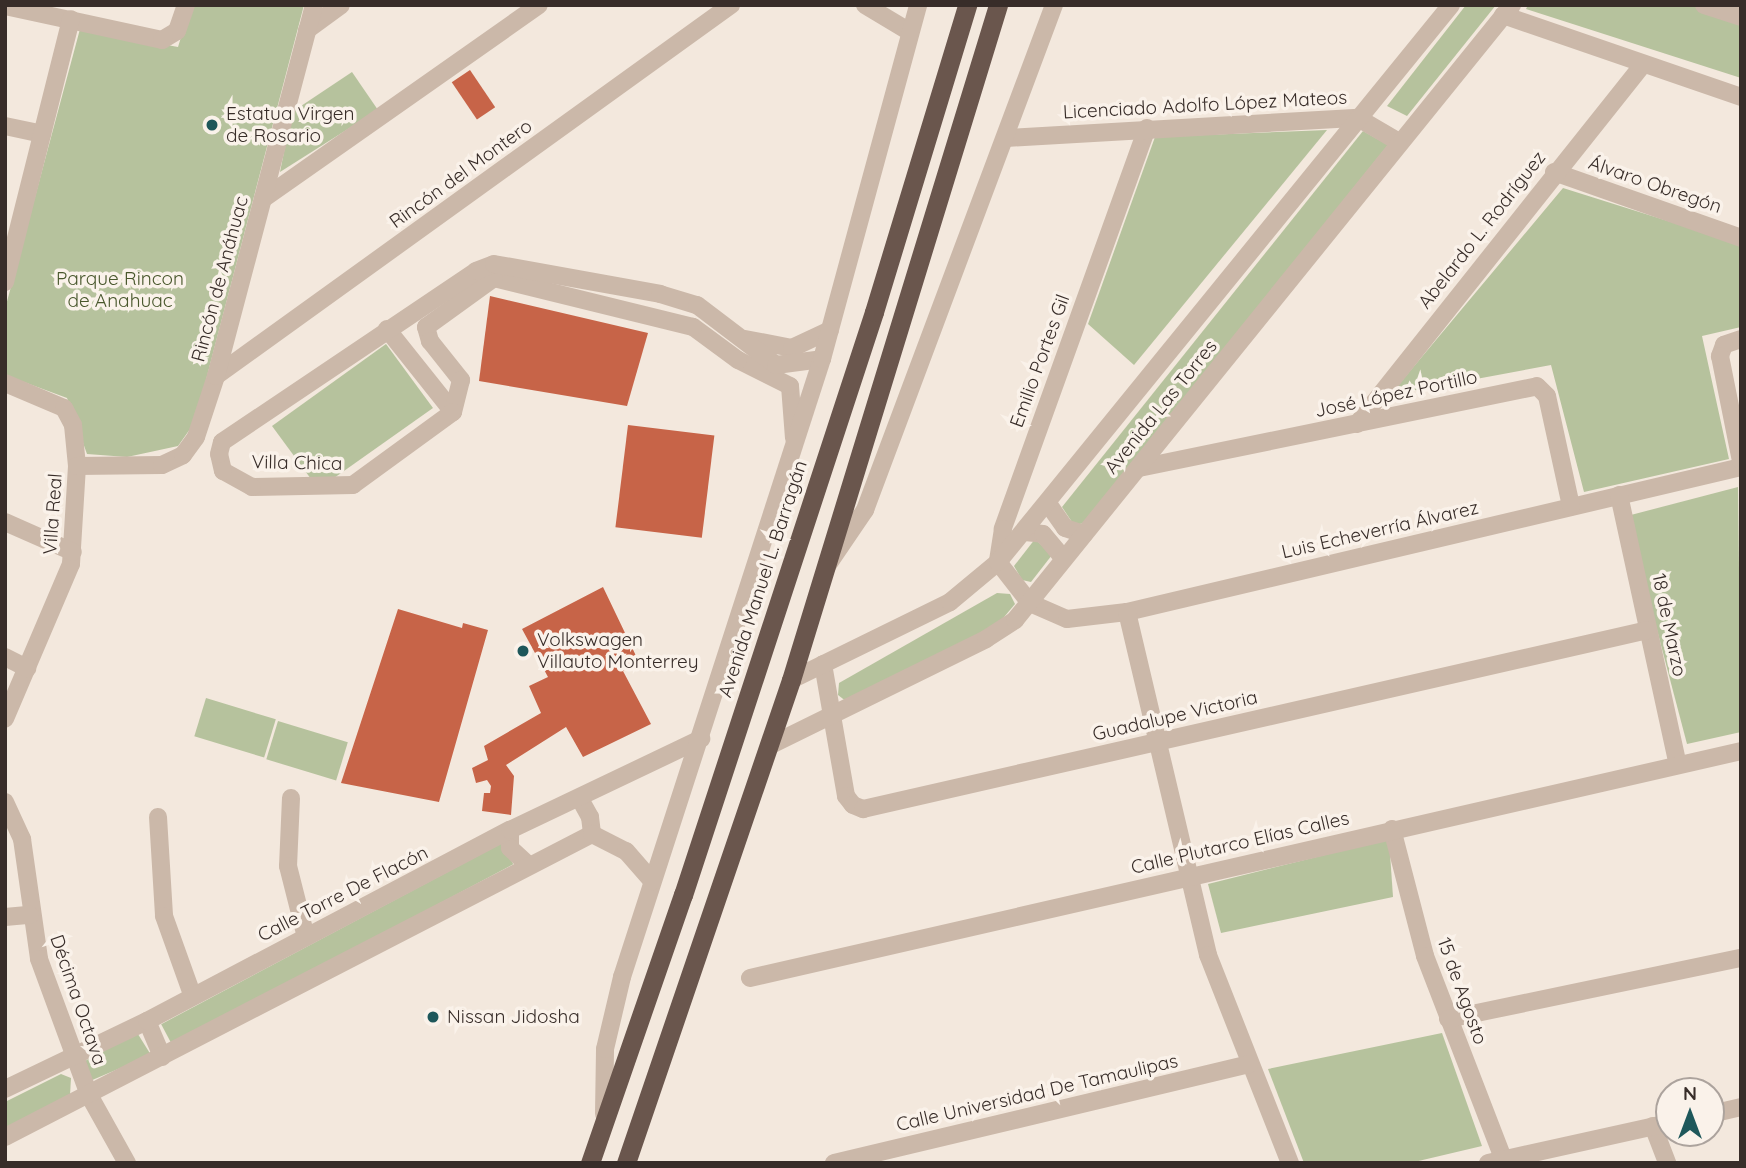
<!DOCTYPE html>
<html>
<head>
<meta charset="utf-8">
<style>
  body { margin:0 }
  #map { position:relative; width:1746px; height:1168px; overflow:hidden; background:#f3e8dd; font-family:Quicksand,sans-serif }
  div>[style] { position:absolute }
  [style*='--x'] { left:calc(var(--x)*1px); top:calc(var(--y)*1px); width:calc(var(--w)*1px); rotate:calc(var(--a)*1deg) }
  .green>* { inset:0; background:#b6c29d; transform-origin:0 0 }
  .building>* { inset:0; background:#c76448; transform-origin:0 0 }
  .minor>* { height:18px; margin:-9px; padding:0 9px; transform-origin:9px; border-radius:9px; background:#cbb8a9 }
  .tertiary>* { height:18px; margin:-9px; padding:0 9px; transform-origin:9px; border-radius:9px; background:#cbb8a9 }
  .trunk>* { height:19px; margin:-9.5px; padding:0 9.5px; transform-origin:9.5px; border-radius:9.5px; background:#6a564d }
  .dots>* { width:19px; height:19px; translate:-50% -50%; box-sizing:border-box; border:4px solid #faf2ea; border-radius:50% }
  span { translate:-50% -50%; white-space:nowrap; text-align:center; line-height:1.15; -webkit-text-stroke:7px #faf2ea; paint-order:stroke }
  .street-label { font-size:19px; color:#382d29 }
  .poi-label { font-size:19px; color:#382d29 }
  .left { translate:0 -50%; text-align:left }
  .park-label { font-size:19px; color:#48572c }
  .frame { position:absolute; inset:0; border:7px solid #382d29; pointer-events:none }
  .north { position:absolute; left:1655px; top:1077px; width:70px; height:70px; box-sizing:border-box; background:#faf2ea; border:2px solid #aca39d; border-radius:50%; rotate:0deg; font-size:19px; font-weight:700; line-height:28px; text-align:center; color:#382d29 }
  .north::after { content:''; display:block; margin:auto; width:24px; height:32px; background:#1e575a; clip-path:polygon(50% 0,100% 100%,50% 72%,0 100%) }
</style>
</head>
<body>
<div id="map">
  <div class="green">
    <div style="clip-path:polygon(191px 5px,304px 5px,195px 422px,178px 446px,127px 457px,87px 454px,67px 398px,5px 375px,5px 309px,80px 29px,178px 47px)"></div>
    <div style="clip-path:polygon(1466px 5px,1496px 5px,1407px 116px,1387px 106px)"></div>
    <div style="clip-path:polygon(1528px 5px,1692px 5px,1741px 22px,1741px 78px,1526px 9px)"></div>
    <div style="clip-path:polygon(352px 72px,378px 110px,280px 172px,292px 112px)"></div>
    <div style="clip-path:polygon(1327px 130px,1134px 365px,1088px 324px,1155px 137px)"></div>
    <div style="clip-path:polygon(1363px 131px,1388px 145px,1085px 523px,1074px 525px,1062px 507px)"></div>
    <div style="clip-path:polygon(1563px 188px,1741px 244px,1741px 327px,1702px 336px,1729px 459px,1584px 492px,1551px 365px,1390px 395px)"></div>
    <div style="clip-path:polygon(386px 344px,433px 408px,334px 478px,311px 479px,272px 426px)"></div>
    <div style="clip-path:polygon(1738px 487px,1741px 732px,1687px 744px,1627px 516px)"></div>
    <div style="clip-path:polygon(1035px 539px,1052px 555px,1031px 582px,1022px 580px,1014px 566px)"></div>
    <div style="clip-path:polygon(997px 593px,1010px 594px,1015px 604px,994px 629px,847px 702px,838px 695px,839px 683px)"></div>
    <div style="left:206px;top:698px;width:73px;height:40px;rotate:17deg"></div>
    <div style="left:278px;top:721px;width:73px;height:40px;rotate:17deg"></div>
    <div style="clip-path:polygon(1389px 839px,1393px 897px,1221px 933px,1208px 884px)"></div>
    <div style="left:502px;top:843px;width:24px;height:386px;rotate:62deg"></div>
    <div style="clip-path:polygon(136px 1031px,151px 1055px,90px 1081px,85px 1061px)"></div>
    <div style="clip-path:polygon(1442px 1033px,1482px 1146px,1410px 1163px,1304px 1163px,1268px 1069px)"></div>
    <div style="clip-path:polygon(61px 1074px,71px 1078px,70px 1095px,5px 1128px,5px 1102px)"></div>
  </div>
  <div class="building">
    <div style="left:470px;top:70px;width:45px;height:22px;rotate:56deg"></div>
    <div style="clip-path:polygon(490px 296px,648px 333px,627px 406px,479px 381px)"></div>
    <div style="left:628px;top:425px;width:87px;height:103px;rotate:7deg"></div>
    <div style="clip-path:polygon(603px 587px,638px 660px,623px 671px,651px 724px,583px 757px,566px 727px,506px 765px,514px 776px,511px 815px,482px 811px,484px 793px,490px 793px,491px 786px,487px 780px,476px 783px,472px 768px,488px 760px,484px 746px,541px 713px,529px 686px,548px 677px,522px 629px)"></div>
    <div style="clip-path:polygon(398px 609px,462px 628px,463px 623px,488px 630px,439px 802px,341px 783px)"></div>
  </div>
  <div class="minor">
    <div style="--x:865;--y:5;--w:52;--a:31"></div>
    <div style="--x:5;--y:6;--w:161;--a:12.2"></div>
    <div style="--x:162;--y:40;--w:17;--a:-31"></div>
    <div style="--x:177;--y:31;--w:28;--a:-71"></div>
    <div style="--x:307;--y:30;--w:42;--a:-36.3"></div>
    <div style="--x:5;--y:126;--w:38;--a:12"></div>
    <div style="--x:1147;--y:128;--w:426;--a:109.8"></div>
    <div style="--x:1003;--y:529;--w:33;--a:99"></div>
    <div style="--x:998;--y:562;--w:52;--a:52"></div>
    <div style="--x:1030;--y:603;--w:40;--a:23.4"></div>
    <div style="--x:1067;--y:619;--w:60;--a:-6.7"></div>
    <div style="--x:1127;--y:612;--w:631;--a:-13.29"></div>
    <div style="--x:1006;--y:138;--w:353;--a:-3.3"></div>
    <div style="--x:1358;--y:118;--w:48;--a:30.3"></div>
    <div style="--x:1554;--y:172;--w:198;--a:19.4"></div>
    <div style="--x:263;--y:199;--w:337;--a:-35.1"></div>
    <div style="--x:5;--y:282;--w:271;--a:-75.9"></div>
    <div style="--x:387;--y:329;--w:106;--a:51.5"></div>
    <div style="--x:745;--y:339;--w:48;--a:10.8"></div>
    <div style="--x:792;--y:348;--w:42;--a:-25.3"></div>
    <div style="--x:1741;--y:339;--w:18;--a:161"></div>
    <div style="--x:1724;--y:345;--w:12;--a:110"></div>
    <div style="--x:1720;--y:356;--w:107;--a:78.7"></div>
    <div style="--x:216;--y:376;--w:635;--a:-35.77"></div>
    <div style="--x:5;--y:383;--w:64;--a:23"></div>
    <div style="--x:64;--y:408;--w:19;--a:62"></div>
    <div style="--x:73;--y:425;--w:41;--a:84.4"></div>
    <div style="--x:77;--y:466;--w:98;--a:93.5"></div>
    <div style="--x:71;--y:564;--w:168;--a:113.1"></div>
    <div style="--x:1357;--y:424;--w:460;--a:-51.5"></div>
    <div style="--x:794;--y:438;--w:52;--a:-94.4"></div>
    <div style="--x:790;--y:386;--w:58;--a:-153.4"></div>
    <div style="--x:738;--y:360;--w:56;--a:-143.7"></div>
    <div style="--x:693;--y:327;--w:205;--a:-166.2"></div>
    <div style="--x:494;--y:278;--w:84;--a:144.2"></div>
    <div style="--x:426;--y:327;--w:15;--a:74"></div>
    <div style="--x:430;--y:341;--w:50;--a:51.5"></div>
    <div style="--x:461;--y:380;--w:33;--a:104"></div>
    <div style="--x:453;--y:412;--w:124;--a:143.9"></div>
    <div style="--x:353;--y:485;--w:101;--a:178.9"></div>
    <div style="--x:252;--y:487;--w:33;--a:-151"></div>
    <div style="--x:223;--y:471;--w:17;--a:-103"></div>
    <div style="--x:219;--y:454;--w:12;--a:-76"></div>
    <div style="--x:222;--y:442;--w:306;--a:-33.9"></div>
    <div style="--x:476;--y:271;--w:19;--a:-21"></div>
    <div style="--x:494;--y:264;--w:169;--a:10.2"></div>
    <div style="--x:660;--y:294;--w:39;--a:17"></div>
    <div style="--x:697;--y:305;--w:99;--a:37.2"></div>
    <div style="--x:776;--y:365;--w:46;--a:-7.4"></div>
    <div style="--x:77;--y:466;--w:85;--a:-0.7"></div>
    <div style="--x:162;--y:465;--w:23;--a:-25"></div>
    <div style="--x:183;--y:455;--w:22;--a:-54"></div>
    <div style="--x:196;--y:437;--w:64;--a:-71.8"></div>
    <div style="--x:216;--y:376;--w:384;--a:-75.2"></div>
    <div style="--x:1139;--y:468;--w:406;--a:-11.6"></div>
    <div style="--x:1537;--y:386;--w:14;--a:45"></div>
    <div style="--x:1547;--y:396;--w:113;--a:77.7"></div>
    <div style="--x:1619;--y:495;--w:276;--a:77.7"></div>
    <div style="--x:5;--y:522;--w:74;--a:23.8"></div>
    <div style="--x:1127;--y:612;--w:352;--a:76.7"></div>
    <div style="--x:1208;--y:955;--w:224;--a:68.5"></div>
    <div style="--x:5;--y:657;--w:25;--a:27"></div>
    <div style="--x:823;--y:664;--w:134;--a:80.1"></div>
    <div style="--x:846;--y:796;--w:11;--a:52"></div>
    <div style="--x:853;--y:805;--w:11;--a:22"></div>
    <div style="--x:863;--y:809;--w:805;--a:-12.85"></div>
    <div style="--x:291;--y:798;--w:68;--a:92.5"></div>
    <div style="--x:288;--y:866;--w:73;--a:75.8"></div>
    <div style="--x:5;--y:802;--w:41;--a:65.3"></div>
    <div style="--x:22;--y:839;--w:121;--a:81.9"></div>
    <div style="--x:39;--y:959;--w:145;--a:69.8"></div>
    <div style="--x:89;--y:1095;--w:78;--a:60.8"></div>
    <div style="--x:158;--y:817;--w:99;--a:86.5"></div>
    <div style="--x:164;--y:916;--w:83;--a:70.3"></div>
    <div style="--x:1392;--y:829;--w:131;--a:75.4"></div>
    <div style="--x:1425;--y:956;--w:222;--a:68.9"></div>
    <div style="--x:5;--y:917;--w:25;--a:-5"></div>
    <div style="--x:750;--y:978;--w:1017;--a:-12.9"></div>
    <div style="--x:1448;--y:1019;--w:299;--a:-11.8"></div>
    <div style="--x:1711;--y:1114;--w:31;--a:-13"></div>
    <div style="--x:1653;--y:1126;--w:40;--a:69"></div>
    <div style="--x:834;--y:1163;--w:427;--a:-13.4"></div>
    <div style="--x:1488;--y:1163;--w:185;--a:-12.5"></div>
  </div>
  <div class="tertiary">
    <div style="--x:1704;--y:5;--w:39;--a:18"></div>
    <div style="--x:1503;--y:15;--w:252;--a:19"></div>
    <div style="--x:1049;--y:505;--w:28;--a:55"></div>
    <div style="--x:1065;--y:528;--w:20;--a:18"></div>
    <div style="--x:1025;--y:532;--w:18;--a:6"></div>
    <div style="--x:1043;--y:534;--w:31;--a:50"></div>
    <div style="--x:827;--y:566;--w:68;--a:-55.8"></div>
    <div style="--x:865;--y:510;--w:539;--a:-69.48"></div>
    <div style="--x:791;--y:680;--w:177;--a:-26.1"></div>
    <div style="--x:950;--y:602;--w:62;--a:-39.8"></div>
    <div style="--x:998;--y:562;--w:718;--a:-50.88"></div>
    <div style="--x:769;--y:746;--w:242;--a:-26.2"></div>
    <div style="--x:986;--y:639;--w:35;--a:-33"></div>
    <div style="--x:1015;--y:620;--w:791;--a:-51.06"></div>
    <div style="--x:580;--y:799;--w:21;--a:61"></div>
    <div style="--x:590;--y:817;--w:17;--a:83"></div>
    <div style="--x:510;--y:830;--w:18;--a:90"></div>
    <div style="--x:510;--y:848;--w:23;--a:43"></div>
    <div style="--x:147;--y:1021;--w:39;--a:67"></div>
    <div style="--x:5;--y:1089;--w:157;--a:-25.6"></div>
    <div style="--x:147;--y:1021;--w:410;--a:-27.8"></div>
    <div style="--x:510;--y:830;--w:212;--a:-25.5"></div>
    <div style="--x:604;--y:1114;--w:65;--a:-89.1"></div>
    <div style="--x:605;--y:1049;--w:74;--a:-76.7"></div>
    <div style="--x:622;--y:977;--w:650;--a:-72.07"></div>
    <div style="--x:822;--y:359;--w:367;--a:-74.8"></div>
    <div style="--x:5;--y:1137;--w:661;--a:-27.3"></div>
    <div style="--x:592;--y:834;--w:38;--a:27"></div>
    <div style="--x:626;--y:851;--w:40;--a:49"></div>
  </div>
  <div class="trunk">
    <div style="--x:590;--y:1163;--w:284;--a:-70.9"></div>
    <div style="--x:683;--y:895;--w:613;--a:-71.86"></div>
    <div style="--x:874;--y:312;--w:321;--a:-73.1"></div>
    <div style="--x:626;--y:1163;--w:510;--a:-71.14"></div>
    <div style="--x:791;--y:680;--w:706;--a:-72.95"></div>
  </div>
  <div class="dots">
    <div style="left:212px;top:125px;background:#1e575a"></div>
    <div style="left:523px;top:651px;background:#1e575a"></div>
    <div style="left:433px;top:1017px;background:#1e575a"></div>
  </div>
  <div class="street-label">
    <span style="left:1205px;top:105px;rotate:-3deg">Licenciado Adolfo López Mateos</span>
    <span style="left:461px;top:174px;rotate:-36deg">Rincón del Montero</span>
    <span style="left:1655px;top:185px;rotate:19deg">Álvaro Obregón</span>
    <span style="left:1482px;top:230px;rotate:-52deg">Abelardo L. Rodríguez</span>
    <span style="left:220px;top:279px;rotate:-75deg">Rincón de Anáhuac</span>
    <span style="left:1040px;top:361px;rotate:-70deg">Emilio Portes Gil</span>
    <span style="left:1396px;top:394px;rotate:-12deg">José López Portillo</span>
    <span style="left:1161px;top:407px;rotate:-51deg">Avenida Las Torres</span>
    <span style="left:297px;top:463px;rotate:1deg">Villa Chica</span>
    <span style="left:53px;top:514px;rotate:-86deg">Villa Real</span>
    <span style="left:1380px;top:530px;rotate:-13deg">Luis Echeverría Álvarez</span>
    <span style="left:763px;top:579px;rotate:-72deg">Avenida Manuel L. Barragán</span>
    <span style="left:1669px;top:625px;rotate:78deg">18 de Marzo</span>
    <span style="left:1175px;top:716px;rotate:-13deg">Guadalupe Victoria</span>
    <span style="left:1240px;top:843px;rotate:-13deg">Calle Plutarco Elías Calles</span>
    <span style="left:343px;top:894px;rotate:-27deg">Calle Torre De Flacón</span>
    <span style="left:1462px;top:991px;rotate:70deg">15 de Agosto</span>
    <span style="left:78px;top:1000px;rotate:71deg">Décima Octava</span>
    <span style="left:1037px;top:1093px;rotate:-13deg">Calle Universidad De Tamaulipas</span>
  </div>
  <div class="poi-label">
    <span class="left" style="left:226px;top:125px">Estatua Virgen<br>de Rosario</span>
    <span class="left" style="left:537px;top:651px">Volkswagen<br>Villauto Monterrey</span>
    <span class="left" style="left:447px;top:1017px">Nissan Jidosha</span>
  </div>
  <div class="park-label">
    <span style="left:120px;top:290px">Parque Rincon<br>de Anahuac</span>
  </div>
  <div class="frame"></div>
  <div class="north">N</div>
</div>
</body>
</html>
